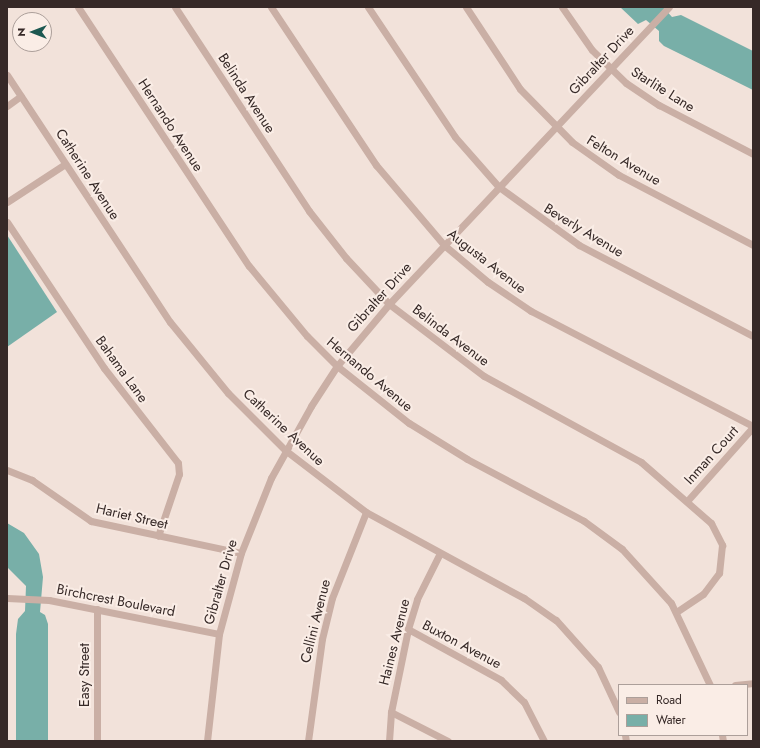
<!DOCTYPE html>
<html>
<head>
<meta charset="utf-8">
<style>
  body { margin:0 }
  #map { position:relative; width:760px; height:748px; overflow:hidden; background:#f2e2da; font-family:Jost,sans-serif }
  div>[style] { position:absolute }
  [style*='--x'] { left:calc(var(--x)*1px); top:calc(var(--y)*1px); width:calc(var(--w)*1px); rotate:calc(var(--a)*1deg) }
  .water>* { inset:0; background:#78afa8 }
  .minor>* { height:7px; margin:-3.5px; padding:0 3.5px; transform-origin:3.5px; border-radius:3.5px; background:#caafa5 }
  span { translate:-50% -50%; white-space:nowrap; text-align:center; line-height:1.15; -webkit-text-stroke:4px #faede6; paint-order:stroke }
  .street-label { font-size:14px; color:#362927 }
  .frame { position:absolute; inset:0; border:8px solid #362927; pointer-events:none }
  .legend { position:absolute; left:618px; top:684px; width:130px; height:52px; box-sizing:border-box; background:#faede6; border:1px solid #ac9f9a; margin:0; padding:5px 7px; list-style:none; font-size:12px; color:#362927 }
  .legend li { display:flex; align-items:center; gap:8px; height:20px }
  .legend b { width:20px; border:1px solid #ac9f9a }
  .north { position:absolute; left:12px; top:12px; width:40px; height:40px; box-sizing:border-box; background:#faede6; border:1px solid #ac9f9a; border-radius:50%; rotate:270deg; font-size:11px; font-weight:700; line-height:16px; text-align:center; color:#362927 }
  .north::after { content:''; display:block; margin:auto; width:14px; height:18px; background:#1c5851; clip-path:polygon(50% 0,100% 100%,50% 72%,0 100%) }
</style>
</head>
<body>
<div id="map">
  <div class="water">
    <div style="clip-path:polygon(620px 7px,663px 7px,672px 17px,681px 15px,753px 51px,753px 90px,664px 46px,659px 41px,659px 31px,646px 20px,638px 24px)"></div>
    <div style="clip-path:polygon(7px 235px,57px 312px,7px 347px)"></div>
    <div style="clip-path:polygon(7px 523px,24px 533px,39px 554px,43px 577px,40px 612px,45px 615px,48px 624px,48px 741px,16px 741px,16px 634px,18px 619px,25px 611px,26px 586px,7px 567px)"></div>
  </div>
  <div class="minor">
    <div style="--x:78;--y:7;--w:310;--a:56.6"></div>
    <div style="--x:249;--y:266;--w:91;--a:50.4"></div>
    <div style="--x:307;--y:336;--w:42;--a:45"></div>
    <div style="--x:337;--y:366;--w:92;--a:38.4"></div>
    <div style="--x:409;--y:423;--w:68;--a:31.8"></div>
    <div style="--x:467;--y:459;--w:132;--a:27.9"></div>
    <div style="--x:584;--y:521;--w:47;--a:36.4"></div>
    <div style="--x:622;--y:549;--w:73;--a:47.8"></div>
    <div style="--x:671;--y:603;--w:91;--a:64.6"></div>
    <div style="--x:175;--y:7;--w:244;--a:56.7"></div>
    <div style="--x:309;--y:211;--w:60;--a:51.8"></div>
    <div style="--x:346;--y:258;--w:63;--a:46.9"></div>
    <div style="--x:389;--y:304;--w:119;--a:37.2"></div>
    <div style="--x:484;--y:376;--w:179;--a:28.7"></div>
    <div style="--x:641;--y:462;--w:93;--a:41.1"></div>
    <div style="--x:711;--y:523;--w:25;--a:63"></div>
    <div style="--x:722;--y:545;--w:28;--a:96"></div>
    <div style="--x:719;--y:573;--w:26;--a:127"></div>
    <div style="--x:703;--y:594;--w:32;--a:146"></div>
    <div style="--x:271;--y:7;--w:190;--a:56.4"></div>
    <div style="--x:376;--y:165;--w:105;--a:49.6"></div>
    <div style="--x:444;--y:245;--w:57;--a:40.1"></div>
    <div style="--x:488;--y:282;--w:52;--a:34"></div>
    <div style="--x:531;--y:311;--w:250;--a:27.4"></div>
    <div style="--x:368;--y:7;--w:156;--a:56.2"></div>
    <div style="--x:455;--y:137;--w:67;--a:48.7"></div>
    <div style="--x:499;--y:187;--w:99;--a:35.9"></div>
    <div style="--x:579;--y:245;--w:196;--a:27.6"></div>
    <div style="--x:466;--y:7;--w:98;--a:56.6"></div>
    <div style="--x:520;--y:89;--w:74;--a:45.5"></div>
    <div style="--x:572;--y:142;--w:57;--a:35.1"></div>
    <div style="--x:619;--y:175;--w:151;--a:27.6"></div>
    <div style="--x:562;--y:7;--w:52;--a:55.1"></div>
    <div style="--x:592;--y:50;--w:47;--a:44.1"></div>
    <div style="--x:626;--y:83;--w:40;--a:34"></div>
    <div style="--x:659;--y:105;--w:106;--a:27.5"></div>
    <div style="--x:7;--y:75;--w:296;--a:56.6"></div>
    <div style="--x:170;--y:322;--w:92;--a:50.8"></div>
    <div style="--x:228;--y:393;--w:81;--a:45"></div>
    <div style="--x:285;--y:450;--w:102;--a:37.4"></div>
    <div style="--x:366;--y:512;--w:180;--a:28.6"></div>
    <div style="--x:524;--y:598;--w:39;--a:35"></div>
    <div style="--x:556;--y:620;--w:63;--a:48.2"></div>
    <div style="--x:598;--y:667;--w:50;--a:65"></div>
    <div style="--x:7;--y:106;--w:17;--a:-36"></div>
    <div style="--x:7;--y:202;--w:69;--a:-33.2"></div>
    <div style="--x:7;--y:222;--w:175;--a:56.4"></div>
    <div style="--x:104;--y:368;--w:120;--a:52.1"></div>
    <div style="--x:178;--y:463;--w:11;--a:85"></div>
    <div style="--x:179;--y:474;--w:65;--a:108.7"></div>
    <div style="--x:7;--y:470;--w:27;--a:22"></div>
    <div style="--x:32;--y:480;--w:72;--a:34.8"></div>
    <div style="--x:91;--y:521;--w:153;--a:12"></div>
    <div style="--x:688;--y:500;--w:98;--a:-48.3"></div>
    <div style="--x:7;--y:598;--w:42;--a:2.7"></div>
    <div style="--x:49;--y:600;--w:173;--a:11.3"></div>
    <div style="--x:408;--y:629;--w:106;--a:28.7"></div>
    <div style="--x:501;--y:680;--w:32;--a:44"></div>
    <div style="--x:524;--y:702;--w:44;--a:62.9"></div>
    <div style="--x:735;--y:685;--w:18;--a:-6"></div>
    <div style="--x:391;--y:712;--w:64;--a:27"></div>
    <div style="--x:625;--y:735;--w:6;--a:81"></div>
    <div style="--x:722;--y:735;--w:6;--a:81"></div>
    <div style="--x:97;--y:741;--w:132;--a:-90"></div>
    <div style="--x:207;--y:741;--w:108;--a:-83.6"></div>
    <div style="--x:219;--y:634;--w:84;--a:-74.8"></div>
    <div style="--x:241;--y:553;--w:81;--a:-68.2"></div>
    <div style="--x:271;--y:478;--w:82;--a:-60.9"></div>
    <div style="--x:311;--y:406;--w:48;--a:-57"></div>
    <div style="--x:337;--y:366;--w:81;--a:-50"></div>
    <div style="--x:389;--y:304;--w:408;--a:-46.7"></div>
    <div style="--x:308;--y:741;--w:103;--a:-82.2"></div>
    <div style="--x:322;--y:639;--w:42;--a:-76.3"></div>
    <div style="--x:332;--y:598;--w:92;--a:-68.4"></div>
    <div style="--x:389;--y:741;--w:29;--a:-86"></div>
    <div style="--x:391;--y:712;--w:85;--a:-78.4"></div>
    <div style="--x:408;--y:629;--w:31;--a:-73"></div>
    <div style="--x:417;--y:599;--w:49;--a:-63.4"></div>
  </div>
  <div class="street-label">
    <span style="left:601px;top:60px;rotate:-47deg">Gibralter Drive</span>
    <span style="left:663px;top:89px;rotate:32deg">Starlite Lane</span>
    <span style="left:247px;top:93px;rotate:57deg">Belinda Avenue</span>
    <span style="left:171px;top:125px;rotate:57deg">Hernando Avenue</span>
    <span style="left:624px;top:160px;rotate:31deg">Felton Avenue</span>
    <span style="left:88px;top:174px;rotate:57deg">Catherine Avenue</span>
    <span style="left:584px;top:230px;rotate:31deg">Beverly Avenue</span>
    <span style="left:487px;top:261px;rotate:38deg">Augusta Avenue</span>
    <span style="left:379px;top:297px;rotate:-48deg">Gibralter Drive</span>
    <span style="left:451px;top:335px;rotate:37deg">Belinda Avenue</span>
    <span style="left:122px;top:369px;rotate:54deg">Bahama Lane</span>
    <span style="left:370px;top:374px;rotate:40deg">Hernando Avenue</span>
    <span style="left:284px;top:427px;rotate:43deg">Catherine Avenue</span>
    <span style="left:711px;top:455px;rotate:-48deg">Inman Court</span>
    <span style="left:132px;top:516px;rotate:13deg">Hariet Street</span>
    <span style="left:220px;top:582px;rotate:-74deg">Gibralter Drive</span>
    <span style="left:116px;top:600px;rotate:11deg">Birchcrest Boulevard</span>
    <span style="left:315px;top:621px;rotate:-76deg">Cellini Avenue</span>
    <span style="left:394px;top:642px;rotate:-76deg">Haines Avenue</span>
    <span style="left:462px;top:644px;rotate:28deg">Buxton Avenue</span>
    <span style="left:84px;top:675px;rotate:-90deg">Easy Street</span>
  </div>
  <div class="frame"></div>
  <ul class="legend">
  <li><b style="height:5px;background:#caafa5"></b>Road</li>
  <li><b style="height:11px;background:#78afa8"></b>Water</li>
  </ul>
  <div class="north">N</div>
</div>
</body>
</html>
